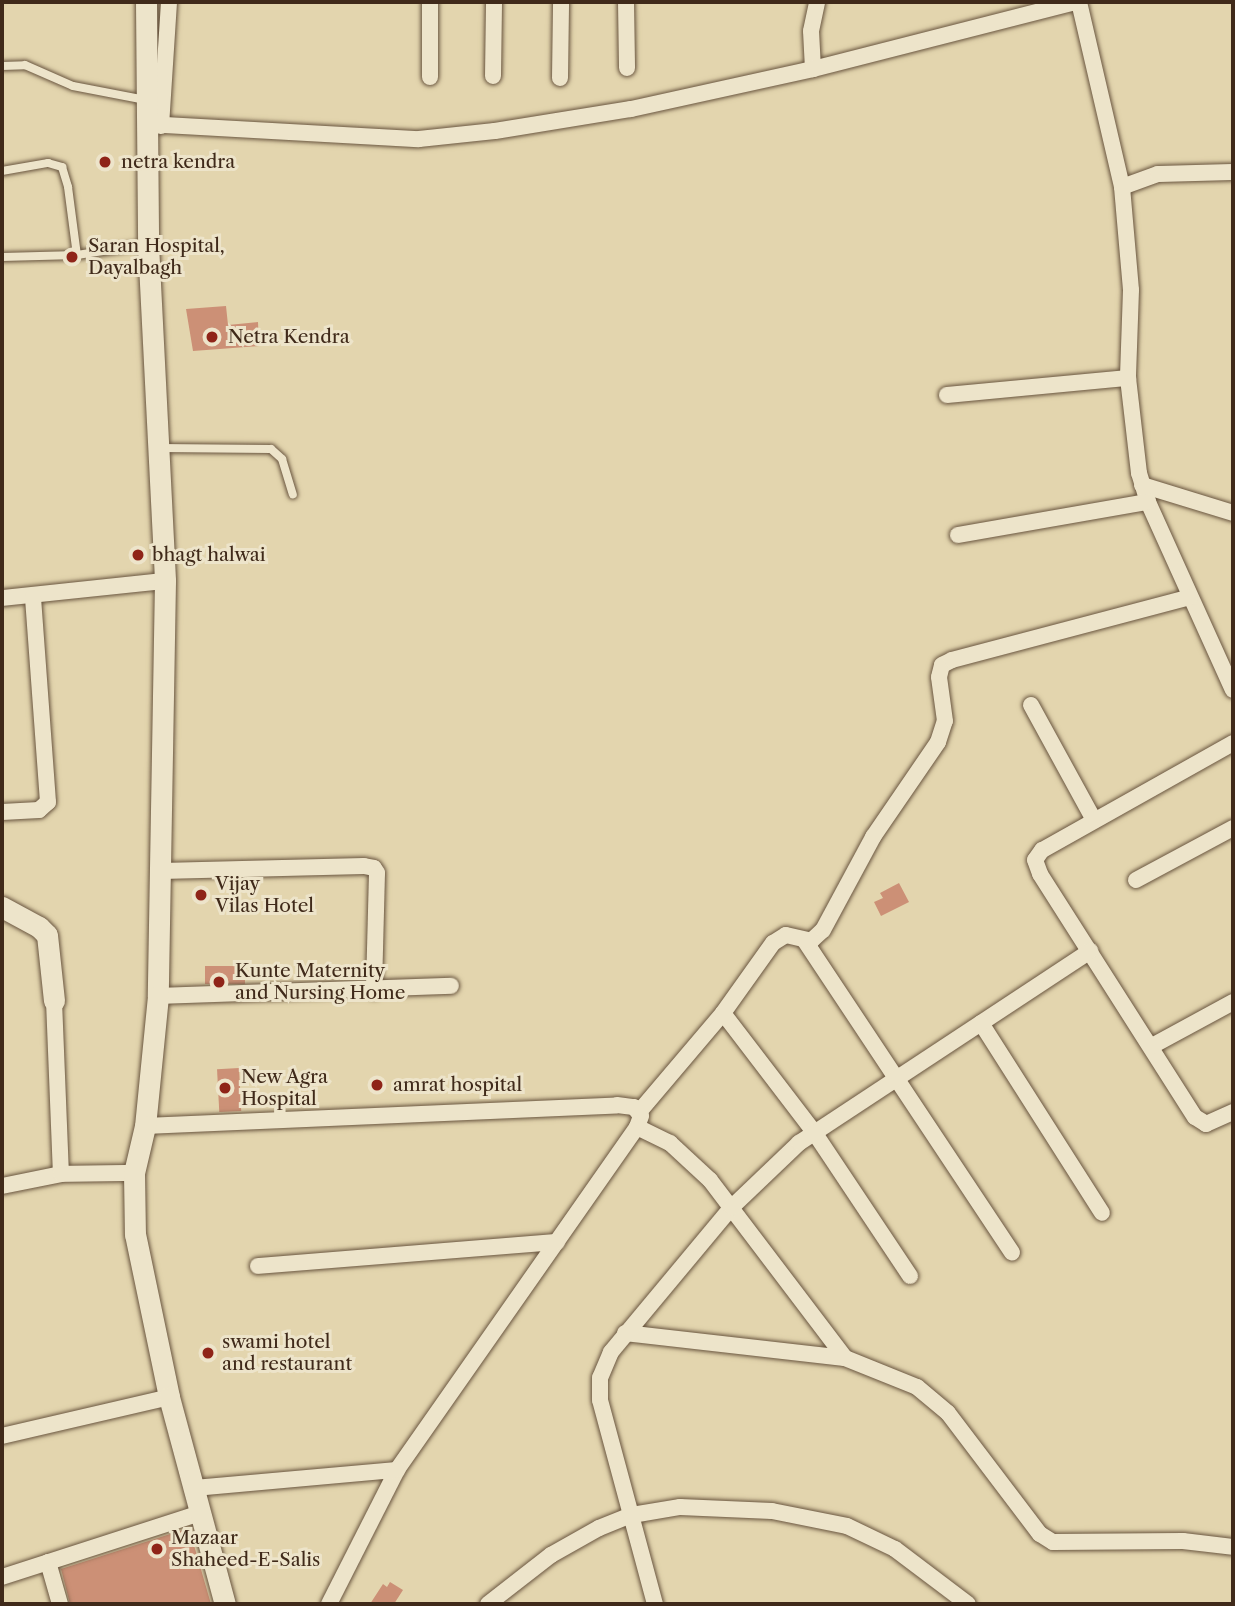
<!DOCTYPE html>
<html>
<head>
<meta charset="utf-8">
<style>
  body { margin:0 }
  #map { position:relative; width:1235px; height:1606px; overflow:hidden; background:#e3d5ae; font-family:"Libre Caslon Text",serif }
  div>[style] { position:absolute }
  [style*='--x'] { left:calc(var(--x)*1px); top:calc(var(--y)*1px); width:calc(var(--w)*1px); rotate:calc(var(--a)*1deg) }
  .building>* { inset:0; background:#cc9076; transform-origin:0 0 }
  .roads { filter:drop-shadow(0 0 2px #69553f) drop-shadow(0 0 2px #69553f) }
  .lane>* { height:8px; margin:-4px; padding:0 4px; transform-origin:4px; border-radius:4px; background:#ede4ca }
  .street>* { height:16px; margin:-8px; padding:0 8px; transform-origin:8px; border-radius:8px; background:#ede4ca }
  .secondary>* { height:21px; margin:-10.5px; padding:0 10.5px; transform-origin:10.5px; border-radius:10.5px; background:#ede4ca }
  .dots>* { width:19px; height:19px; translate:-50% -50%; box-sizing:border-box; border:4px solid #ede4ca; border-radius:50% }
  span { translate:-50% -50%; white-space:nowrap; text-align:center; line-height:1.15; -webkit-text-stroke:6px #ede4ca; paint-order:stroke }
  .poi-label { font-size:19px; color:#402a1a }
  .left { translate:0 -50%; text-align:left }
  .frame { position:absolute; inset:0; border:4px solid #402a1a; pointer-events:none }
</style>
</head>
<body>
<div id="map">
  <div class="building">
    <div style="clip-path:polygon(226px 306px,228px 325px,258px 322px,259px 346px,193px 351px,186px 309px)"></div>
    <div style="clip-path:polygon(899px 883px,909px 902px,881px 916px,874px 902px,883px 898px,880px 893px)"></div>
    <div style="left:205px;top:966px;width:40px;height:18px"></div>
    <div style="left:239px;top:1068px;width:43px;height:22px;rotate:87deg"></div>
    <div style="clip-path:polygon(189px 1528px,211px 1604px,70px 1604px,61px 1569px)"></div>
    <div style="clip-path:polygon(390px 1582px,403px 1590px,394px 1604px,370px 1604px,383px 1584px,387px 1587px)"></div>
  </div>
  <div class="roads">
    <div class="lane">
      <div style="--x:2;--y:66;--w:23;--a:-2"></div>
      <div style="--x:25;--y:65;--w:52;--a:23.6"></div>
      <div style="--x:73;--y:86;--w:74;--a:10.9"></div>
      <div style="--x:2;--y:171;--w:47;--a:-9.9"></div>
      <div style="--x:48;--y:163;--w:15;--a:16"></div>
      <div style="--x:62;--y:167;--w:21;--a:73"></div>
      <div style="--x:68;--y:187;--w:69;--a:82.5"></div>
      <div style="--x:77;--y:255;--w:72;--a:-8.8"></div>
      <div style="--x:2;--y:257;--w:75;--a:-1.5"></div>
      <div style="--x:159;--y:448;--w:112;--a:0.5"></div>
      <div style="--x:271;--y:449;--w:15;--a:42"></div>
      <div style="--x:282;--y:459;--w:37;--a:73"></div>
    </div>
    <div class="street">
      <div style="--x:430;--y:2;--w:75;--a:90"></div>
      <div style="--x:626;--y:2;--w:66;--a:89.1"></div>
      <div style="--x:1079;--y:2;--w:190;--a:76.9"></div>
      <div style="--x:1122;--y:187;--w:103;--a:85"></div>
      <div style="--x:1131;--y:290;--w:88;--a:92"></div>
      <div style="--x:1128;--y:378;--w:96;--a:83.4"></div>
      <div style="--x:1139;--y:473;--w:30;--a:73"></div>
      <div style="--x:1148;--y:502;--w:206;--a:65.7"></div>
      <div style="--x:813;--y:69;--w:38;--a:-93"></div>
      <div style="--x:811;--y:31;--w:30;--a:-78"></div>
      <div style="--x:493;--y:76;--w:74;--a:-89.2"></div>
      <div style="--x:560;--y:78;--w:76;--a:-89.2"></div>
      <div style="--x:147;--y:124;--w:272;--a:3.2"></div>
      <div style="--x:419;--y:139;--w:76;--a:-6"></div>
      <div style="--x:495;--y:131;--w:138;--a:-9.2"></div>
      <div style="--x:631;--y:109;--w:186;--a:-12.4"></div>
      <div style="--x:813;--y:69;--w:270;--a:-14.3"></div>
      <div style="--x:161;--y:126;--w:124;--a:-86.3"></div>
      <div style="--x:1122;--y:187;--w:38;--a:-20"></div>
      <div style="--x:1158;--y:174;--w:75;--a:-1.5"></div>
      <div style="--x:947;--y:395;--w:182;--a:-5.4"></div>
      <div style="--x:1142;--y:485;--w:95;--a:17.1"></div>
      <div style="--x:958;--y:535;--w:193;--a:-9.9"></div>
      <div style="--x:2;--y:598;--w:164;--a:-6"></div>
      <div style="--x:1031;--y:705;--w:131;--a:61.3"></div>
      <div style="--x:1233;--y:743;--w:219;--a:150.7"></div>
      <div style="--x:1042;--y:850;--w:12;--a:125"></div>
      <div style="--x:1035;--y:860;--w:15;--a:70"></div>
      <div style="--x:1040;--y:874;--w:288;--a:57.5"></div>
      <div style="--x:1195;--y:1117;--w:13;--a:32"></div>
      <div style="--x:1206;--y:1124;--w:30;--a:-24"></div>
      <div style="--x:2;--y:812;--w:37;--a:-3"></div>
      <div style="--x:39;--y:810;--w:12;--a:-42"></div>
      <div style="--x:48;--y:802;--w:206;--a:-94.2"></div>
      <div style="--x:161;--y:871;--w:203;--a:-1.4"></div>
      <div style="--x:364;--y:866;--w:10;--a:11"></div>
      <div style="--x:374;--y:868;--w:6;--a:59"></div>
      <div style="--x:377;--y:873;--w:118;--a:91.5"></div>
      <div style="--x:1136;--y:880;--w:110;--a:-28.2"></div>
      <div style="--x:805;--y:941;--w:374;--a:56.4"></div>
      <div style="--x:158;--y:996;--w:293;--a:-2"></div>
      <div style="--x:54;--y:1001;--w:173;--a:87.7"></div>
      <div style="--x:723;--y:1013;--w:150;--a:52.6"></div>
      <div style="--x:814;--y:1132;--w:173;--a:56.3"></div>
      <div style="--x:981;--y:1023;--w:225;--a:57.5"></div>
      <div style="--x:1152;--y:1046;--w:92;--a:-28.5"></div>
      <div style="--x:639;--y:1112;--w:130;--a:-49.7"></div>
      <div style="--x:723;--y:1013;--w:86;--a:-54.5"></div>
      <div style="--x:773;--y:943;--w:15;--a:-32"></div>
      <div style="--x:786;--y:935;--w:26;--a:13"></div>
      <div style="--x:811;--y:941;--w:16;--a:-43"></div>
      <div style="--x:823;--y:930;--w:106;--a:-61.7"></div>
      <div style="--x:873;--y:837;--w:115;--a:-55.6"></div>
      <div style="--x:938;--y:742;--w:22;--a:-72"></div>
      <div style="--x:945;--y:721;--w:44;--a:-97.8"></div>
      <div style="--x:939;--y:677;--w:12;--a:-76"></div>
      <div style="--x:942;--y:665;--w:11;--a:-27"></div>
      <div style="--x:952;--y:660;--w:246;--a:-14.8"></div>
      <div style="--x:145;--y:1126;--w:472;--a:-2.5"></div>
      <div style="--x:617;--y:1105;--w:17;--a:7"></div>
      <div style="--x:634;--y:1107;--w:11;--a:52"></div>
      <div style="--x:641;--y:1116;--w:12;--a:110"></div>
      <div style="--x:637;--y:1127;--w:419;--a:125"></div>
      <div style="--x:397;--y:1470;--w:150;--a:116.9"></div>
      <div style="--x:637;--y:1127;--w:37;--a:26"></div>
      <div style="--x:670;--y:1143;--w:54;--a:42.8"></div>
      <div style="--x:710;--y:1180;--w:223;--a:52.8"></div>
      <div style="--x:2;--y:1186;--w:60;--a:-11.5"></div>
      <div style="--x:61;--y:1174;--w:73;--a:-0.8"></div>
      <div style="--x:258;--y:1266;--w:300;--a:-4.6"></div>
      <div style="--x:625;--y:1333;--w:221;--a:6.5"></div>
      <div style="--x:845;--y:1358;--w:78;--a:21.9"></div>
      <div style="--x:917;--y:1387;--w:40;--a:40"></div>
      <div style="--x:948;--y:1413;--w:152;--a:52.8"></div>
      <div style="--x:1040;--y:1534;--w:15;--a:32"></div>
      <div style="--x:1053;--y:1542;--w:130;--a:-0.4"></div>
      <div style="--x:1183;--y:1541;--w:50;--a:6.8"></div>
      <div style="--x:2;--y:1436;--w:171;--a:-13.1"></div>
      <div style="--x:194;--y:1488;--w:204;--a:-5.1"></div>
      <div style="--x:48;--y:1562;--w:44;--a:74.1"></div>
      <div style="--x:2;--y:1577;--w:208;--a:-17.9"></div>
      <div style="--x:488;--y:1604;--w:80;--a:-37.9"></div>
      <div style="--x:551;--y:1555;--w:55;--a:-29.4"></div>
      <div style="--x:599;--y:1528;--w:35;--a:-22"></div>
      <div style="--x:632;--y:1515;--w:49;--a:-9.5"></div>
      <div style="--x:680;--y:1507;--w:92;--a:2.5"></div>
      <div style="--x:772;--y:1511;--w:76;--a:11.3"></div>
      <div style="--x:847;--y:1526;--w:53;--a:25.6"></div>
      <div style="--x:895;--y:1549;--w:91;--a:37"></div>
      <div style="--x:655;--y:1604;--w:211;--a:-105.1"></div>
      <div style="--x:600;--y:1400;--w:22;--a:-90"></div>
      <div style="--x:600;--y:1378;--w:28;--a:-67"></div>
      <div style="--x:611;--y:1352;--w:189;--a:-50.2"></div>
      <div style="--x:732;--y:1207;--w:93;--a:-43.7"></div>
      <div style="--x:799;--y:1143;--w:349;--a:-33.4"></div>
    </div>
    <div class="secondary">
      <div style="--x:146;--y:2;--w:242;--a:89.5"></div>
      <div style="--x:148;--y:244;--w:337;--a:87.1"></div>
      <div style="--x:165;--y:581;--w:415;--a:91"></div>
      <div style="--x:158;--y:996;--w:131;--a:95.7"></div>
      <div style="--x:145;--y:1126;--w:48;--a:103.2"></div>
      <div style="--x:134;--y:1173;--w:61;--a:89.1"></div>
      <div style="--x:135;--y:1234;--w:167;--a:78.2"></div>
      <div style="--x:169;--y:1397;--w:214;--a:74.9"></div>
      <div style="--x:2;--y:907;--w:42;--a:28.4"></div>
      <div style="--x:39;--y:927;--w:11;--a:45"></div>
      <div style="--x:47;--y:935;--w:66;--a:83.9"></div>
    </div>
  </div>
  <div class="dots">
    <div style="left:105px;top:162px;background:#8f2418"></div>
    <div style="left:72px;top:257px;background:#8f2418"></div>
    <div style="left:212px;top:337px;background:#8f2418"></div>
    <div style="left:138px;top:555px;background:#8f2418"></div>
    <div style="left:201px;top:895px;background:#8f2418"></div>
    <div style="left:219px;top:982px;background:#8f2418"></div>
    <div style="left:377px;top:1085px;background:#8f2418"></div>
    <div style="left:225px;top:1088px;background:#8f2418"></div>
    <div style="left:208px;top:1353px;background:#8f2418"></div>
    <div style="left:157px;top:1549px;background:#8f2418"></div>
  </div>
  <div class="poi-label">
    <span class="left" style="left:121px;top:162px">netra kendra</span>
    <span class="left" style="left:88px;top:257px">Saran Hospital,<br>Dayalbagh</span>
    <span class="left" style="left:228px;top:337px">Netra Kendra</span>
    <span class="left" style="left:152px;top:555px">bhagt halwai</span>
    <span class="left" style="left:215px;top:895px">Vijay<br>Vilas Hotel</span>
    <span class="left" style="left:235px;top:982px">Kunte Maternity<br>and Nursing Home</span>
    <span class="left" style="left:241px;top:1088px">New Agra<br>Hospital</span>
    <span class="left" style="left:393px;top:1085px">amrat hospital</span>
    <span class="left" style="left:222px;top:1353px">swami hotel<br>and restaurant</span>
    <span class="left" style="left:171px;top:1549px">Mazaar<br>Shaheed-E-Salis</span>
  </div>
  <div class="frame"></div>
</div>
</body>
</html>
